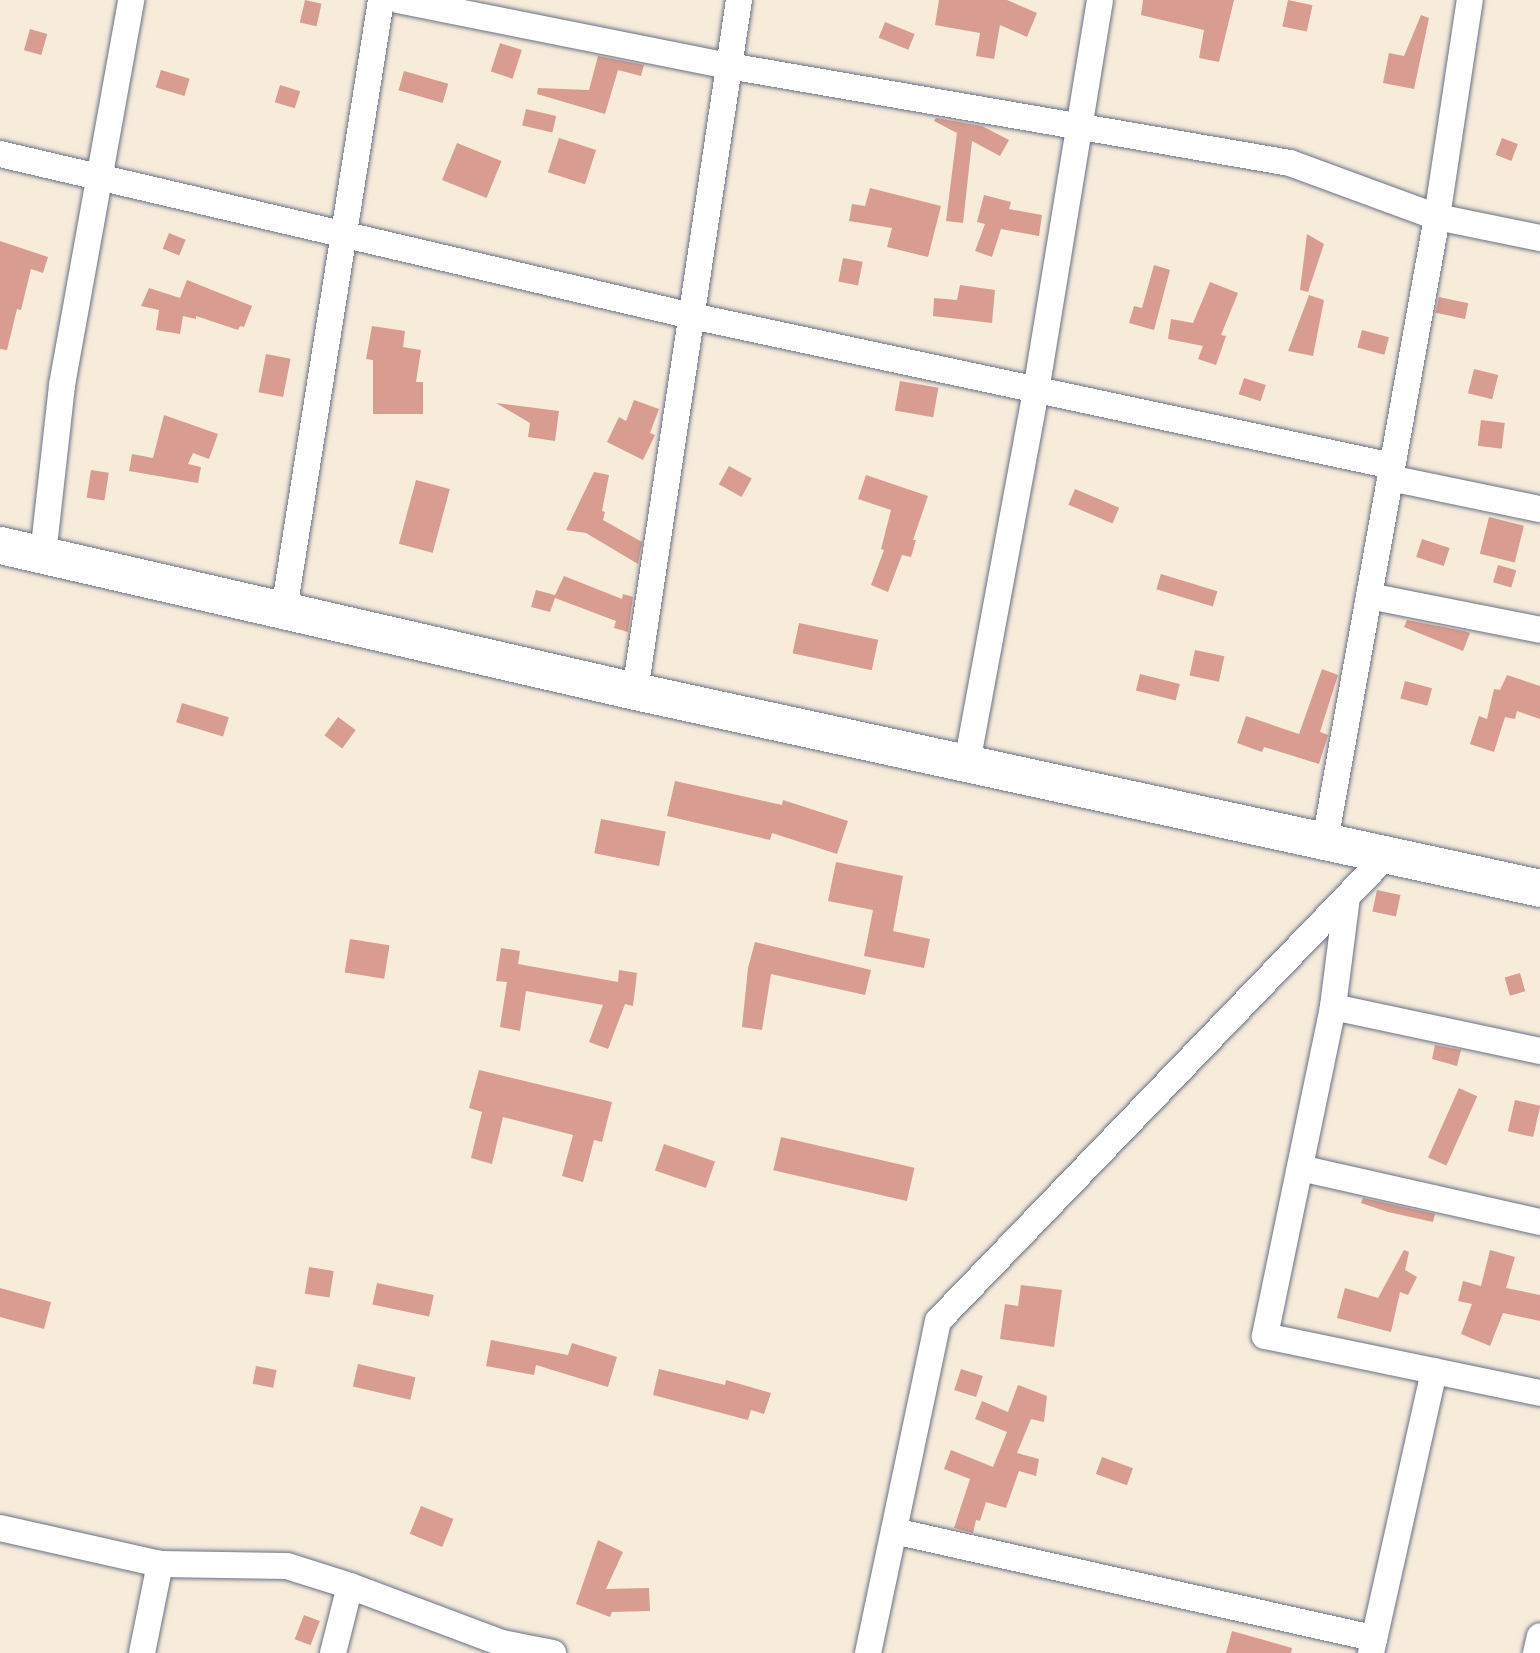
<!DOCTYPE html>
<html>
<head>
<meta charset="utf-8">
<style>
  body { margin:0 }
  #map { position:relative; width:1540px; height:1653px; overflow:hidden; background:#f7ecda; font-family:"Patrick Hand",sans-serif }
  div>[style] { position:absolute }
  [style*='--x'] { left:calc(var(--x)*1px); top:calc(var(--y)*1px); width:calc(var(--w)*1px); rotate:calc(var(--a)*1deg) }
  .building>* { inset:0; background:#d89c90; transform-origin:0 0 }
  .roads { filter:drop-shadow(0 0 2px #687189) drop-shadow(0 0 2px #687189) }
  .minor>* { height:26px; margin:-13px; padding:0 13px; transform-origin:13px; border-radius:13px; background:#fff }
  .secondary>* { height:37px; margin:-18.5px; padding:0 18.5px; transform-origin:18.5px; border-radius:18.5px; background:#fff }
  span { translate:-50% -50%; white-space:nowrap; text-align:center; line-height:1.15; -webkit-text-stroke:5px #fdfcf7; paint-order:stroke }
</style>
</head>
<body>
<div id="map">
  <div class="building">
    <div style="left:305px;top:0;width:17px;height:23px;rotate:13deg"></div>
    <div style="clip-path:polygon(939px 0,1007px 0,1037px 13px,1027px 37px,1000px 25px,994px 59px,976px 56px,980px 33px,935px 25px)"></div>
    <div style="clip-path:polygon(1143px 0,1234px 0,1219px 62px,1199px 58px,1204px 30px,1141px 15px)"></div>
    <div style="left:1288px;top:0;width:25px;height:27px;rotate:12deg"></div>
    <div style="clip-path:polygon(1421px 15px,1429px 18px,1414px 89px,1383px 83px,1389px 53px,1404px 56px)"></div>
    <div style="left:885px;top:22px;width:32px;height:17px;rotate:22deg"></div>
    <div style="left:30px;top:29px;width:18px;height:22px;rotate:16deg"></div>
    <div style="left:500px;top:43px;width:23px;height:30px;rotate:18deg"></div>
    <div style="clip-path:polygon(598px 56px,644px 65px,641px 76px,618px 70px,605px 114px,537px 94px,538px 88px,589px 90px)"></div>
    <div style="left:161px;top:70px;width:30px;height:18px;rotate:17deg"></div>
    <div style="left:404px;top:71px;width:46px;height:20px;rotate:16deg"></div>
    <div style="left:280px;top:85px;width:21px;height:18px;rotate:17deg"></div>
    <div style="left:526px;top:109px;width:31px;height:17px;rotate:13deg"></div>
    <div style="clip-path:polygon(936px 118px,982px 126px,1009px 140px,1000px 156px,972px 141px,963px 223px,946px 221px,957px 133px,934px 121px)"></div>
    <div style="left:559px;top:138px;width:39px;height:36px;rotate:18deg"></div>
    <div style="left:1502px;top:138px;width:17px;height:18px;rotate:21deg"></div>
    <div style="left:457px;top:143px;width:48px;height:40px;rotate:22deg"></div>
    <div style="clip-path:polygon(870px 188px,941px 206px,928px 257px,887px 247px,892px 228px,849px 221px,852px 204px,865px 206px)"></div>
    <div style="clip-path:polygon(984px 195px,1011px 202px,1009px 209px,1042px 215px,1039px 236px,1001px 229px,992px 257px,975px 251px,985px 224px,977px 222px)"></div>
    <div style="left:169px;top:233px;width:18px;height:17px;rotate:22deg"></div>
    <div style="clip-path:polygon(1307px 234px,1324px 244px,1308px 292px,1300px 290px)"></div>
    <div style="clip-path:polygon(0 241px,48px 257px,43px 273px,31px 269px,21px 310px,17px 309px,7px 350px,0 349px)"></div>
    <div style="left:843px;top:258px;width:20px;height:24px;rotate:11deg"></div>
    <div style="clip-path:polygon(1154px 265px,1170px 270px,1154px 330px,1129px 323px,1134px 306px,1142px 308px)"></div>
    <div style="clip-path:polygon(187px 280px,252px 306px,244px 327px,240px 326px,238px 330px,196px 316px,196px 319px,183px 316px,180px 334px,156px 330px,159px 310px,141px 306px,149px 288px,180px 298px)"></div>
    <div style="clip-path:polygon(1210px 282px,1238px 293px,1221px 335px,1226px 336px,1216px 365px,1198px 359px,1203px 346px,1168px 339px,1171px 319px,1193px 323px)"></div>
    <div style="clip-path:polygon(960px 285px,995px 290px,992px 323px,933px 316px,934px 298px,957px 300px)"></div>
    <div style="clip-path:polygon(1309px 295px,1324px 300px,1313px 356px,1288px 351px)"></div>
    <div style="left:1439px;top:297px;width:30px;height:16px;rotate:12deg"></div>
    <div style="clip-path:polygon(372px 326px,405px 331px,403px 347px,421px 350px,416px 382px,423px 382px,423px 414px,373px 414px,373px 360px,366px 359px)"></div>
    <div style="left:1362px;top:330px;width:28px;height:18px;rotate:15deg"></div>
    <div style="left:266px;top:354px;width:25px;height:39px;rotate:11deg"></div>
    <div style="left:1474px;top:369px;width:25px;height:25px;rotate:14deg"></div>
    <div style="left:1244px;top:378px;width:23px;height:17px;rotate:18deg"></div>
    <div style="left:900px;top:381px;width:39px;height:30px;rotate:10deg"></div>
    <div style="clip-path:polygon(634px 400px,659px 409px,650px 433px,655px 435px,643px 460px,607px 442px,619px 417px,626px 421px)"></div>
    <div style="clip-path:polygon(496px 403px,559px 411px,555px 441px,528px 437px,530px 423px)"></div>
    <div style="clip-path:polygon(164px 415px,218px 434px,209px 459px,193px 453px,188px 464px,201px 467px,198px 483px,129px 471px,132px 454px,153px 458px)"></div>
    <div style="left:1481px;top:420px;width:24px;height:26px;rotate:7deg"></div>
    <div style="left:729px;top:466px;width:26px;height:21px;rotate:29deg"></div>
    <div style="left:91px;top:470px;width:18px;height:28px;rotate:9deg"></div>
    <div style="clip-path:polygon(594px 472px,609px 475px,602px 511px,605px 512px,603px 520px,642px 542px,638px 564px,586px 533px,566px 530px)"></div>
    <div style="clip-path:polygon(866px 475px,928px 496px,913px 540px,916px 540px,911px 557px,902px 555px,888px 592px,871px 585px,884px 550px,881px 549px,891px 510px,858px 499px)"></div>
    <div style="left:416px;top:480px;width:35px;height:66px;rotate:15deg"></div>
    <div style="left:1075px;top:489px;width:48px;height:17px;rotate:23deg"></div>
    <div style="left:1489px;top:517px;width:36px;height:38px;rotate:14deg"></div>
    <div style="left:1422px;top:539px;width:29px;height:19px;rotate:18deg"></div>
    <div style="left:1498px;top:565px;width:19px;height:18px;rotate:16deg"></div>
    <div style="left:1161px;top:574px;width:59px;height:16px;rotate:17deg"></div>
    <div style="clip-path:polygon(564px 576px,622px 599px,623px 594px,633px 597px,628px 632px,614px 628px,616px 621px,555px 598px,550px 612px,531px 607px,536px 590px,555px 595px)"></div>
    <div style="clip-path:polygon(1407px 620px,1464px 631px,1470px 633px,1463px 651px,1404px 627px)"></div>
    <div style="left:799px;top:623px;width:81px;height:31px;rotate:12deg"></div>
    <div style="left:1195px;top:650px;width:30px;height:26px;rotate:12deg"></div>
    <div style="clip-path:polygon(1322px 669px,1338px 675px,1320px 732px,1328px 735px,1319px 764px,1264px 747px,1262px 752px,1237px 743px,1246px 716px,1299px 734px)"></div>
    <div style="left:1140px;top:674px;width:41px;height:17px;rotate:14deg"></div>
    <div style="clip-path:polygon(1507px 675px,1540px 686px,1540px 719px,1517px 711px,1515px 719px,1505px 717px,1494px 752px,1470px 744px,1479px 716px,1487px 719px,1494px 689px,1500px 690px)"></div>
    <div style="left:1405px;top:681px;width:28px;height:18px;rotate:15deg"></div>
    <div style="left:182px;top:703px;width:49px;height:20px;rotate:17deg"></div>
    <div style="left:338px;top:717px;width:22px;height:23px;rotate:36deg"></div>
    <div style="clip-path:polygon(675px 781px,782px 805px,783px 800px,848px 821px,837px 854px,772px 833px,770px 840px,667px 816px)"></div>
    <div style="left:601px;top:819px;width:66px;height:35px;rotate:11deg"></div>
    <div style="clip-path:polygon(836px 862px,903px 876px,893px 931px,930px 939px,924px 968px,864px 956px,873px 910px,828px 901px)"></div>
    <div style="left:1377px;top:890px;width:24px;height:22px;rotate:12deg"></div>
    <div style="left:350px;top:939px;width:40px;height:34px;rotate:9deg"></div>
    <div style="clip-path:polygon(755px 942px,871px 970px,865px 995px,771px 974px,762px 1030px,742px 1027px,748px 968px)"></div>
    <div style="clip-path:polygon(501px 948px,520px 951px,518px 964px,618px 982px,619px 970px,637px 973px,633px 1006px,625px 1004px,608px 1049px,589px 1042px,603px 1005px,526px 991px,520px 1031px,500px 1027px,507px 982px,496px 981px)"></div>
    <div style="left:1520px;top:973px;width:19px;height:16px;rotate:74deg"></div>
    <div style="clip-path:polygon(1435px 1045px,1461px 1050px,1457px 1066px,1432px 1059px)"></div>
    <div style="clip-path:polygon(479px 1070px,612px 1102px,602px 1142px,594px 1140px,583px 1182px,562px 1176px,573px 1135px,503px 1117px,492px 1164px,471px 1158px,482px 1112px,469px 1108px)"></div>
    <div style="left:1459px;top:1088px;width:20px;height:76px;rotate:24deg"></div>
    <div style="left:1515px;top:1100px;width:26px;height:32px;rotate:13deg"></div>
    <div style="left:781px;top:1137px;width:137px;height:34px;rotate:13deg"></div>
    <div style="left:664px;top:1144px;width:54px;height:28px;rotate:19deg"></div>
    <div style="clip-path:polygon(1363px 1198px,1435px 1214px,1433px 1222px,1388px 1212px,1361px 1203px)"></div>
    <div style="clip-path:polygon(1404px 1250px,1409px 1252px,1405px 1270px,1417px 1277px,1408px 1295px,1400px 1292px,1391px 1332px,1337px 1318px,1345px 1288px,1378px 1298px)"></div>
    <div style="clip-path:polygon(1490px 1250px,1515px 1257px,1506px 1288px,1540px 1295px,1540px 1321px,1503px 1313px,1490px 1346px,1461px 1334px,1472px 1304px,1458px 1301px,1463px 1281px,1481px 1286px)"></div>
    <div style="left:309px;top:1267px;width:25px;height:27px;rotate:9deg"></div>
    <div style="left:377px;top:1283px;width:58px;height:22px;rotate:12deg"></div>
    <div style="clip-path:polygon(1021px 1285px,1062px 1290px,1054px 1347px,1000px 1339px,1005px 1304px,1018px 1306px)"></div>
    <div style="clip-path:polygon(0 1288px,51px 1302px,44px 1329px,0 1317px)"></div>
    <div style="clip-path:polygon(491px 1340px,568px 1355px,572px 1343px,617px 1357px,608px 1387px,536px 1365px,534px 1375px,486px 1366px)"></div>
    <div style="left:358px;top:1364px;width:59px;height:23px;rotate:13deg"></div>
    <div style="left:256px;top:1366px;width:21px;height:18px;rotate:11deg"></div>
    <div style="clip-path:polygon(659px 1369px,725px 1385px,726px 1380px,771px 1393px,764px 1414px,751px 1410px,748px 1420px,653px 1395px)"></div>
    <div style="left:961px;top:1369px;width:23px;height:22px;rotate:18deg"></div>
    <div style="clip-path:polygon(1018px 1385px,1047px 1396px,1044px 1422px,1031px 1419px,1017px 1453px,1039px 1459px,1036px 1476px,1019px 1471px,1006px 1508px,986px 1502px,980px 1521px,976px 1520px,973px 1533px,954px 1528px,970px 1479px,944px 1469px,951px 1450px,993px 1467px,1007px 1432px,975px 1419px,982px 1401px,1008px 1412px)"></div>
    <div style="left:1102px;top:1457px;width:33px;height:18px;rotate:20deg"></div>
    <div style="left:421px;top:1506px;width:35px;height:30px;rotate:22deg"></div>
    <div style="clip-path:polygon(598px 1540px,623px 1552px,606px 1589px,649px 1588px,650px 1611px,612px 1612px,610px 1617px,576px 1604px)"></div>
    <div style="left:304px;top:1615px;width:17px;height:26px;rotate:21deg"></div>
    <div style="clip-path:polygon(1232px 1631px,1292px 1648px,1291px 1653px,1226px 1653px)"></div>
  </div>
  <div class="roads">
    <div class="minor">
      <div style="--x:398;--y:0;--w:338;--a:11.3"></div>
      <div style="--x:729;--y:66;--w:569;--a:9.81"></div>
      <div style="--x:1290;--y:163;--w:157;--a:20.2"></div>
      <div style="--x:1437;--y:217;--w:105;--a:11.5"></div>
      <div style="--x:0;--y:154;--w:711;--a:13.18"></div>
      <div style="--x:692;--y:316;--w:716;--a:12.09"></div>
      <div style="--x:1390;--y:478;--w:153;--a:11.7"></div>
      <div style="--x:43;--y:555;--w:171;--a:-83.6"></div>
      <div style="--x:62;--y:385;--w:391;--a:-79.8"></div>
      <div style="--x:1369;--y:596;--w:174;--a:11.2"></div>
      <div style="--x:284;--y:610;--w:618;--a:-80.96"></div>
      <div style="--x:635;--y:691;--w:699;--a:-81.44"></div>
      <div style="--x:967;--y:763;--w:378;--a:-79.5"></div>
      <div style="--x:1036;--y:391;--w:396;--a:-80.7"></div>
      <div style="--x:1325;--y:841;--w:634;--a:-79.82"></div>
      <div style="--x:1437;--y:217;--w:219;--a:-81.4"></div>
      <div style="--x:1347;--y:897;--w:111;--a:97.3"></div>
      <div style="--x:1333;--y:1007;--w:336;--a:101.7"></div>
      <div style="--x:1265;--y:1336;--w:281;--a:11.7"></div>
      <div style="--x:1333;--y:1007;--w:212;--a:12"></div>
      <div style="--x:1300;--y:1168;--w:246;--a:12.7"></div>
      <div style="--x:0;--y:1528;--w:164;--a:12.7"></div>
      <div style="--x:160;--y:1564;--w:127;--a:0.9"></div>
      <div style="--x:287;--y:1566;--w:66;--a:17.6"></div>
      <div style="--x:350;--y:1586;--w:162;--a:20.6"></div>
      <div style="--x:502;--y:1643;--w:52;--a:11.1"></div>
      <div style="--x:894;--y:1531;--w:492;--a:12.6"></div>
      <div style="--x:142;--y:1653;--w:91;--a:-78.6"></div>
      <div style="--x:333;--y:1653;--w:69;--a:-75.8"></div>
      <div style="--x:868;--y:1653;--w:339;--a:-78.1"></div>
      <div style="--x:938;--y:1321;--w:647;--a:-46.06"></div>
      <div style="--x:1371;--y:1653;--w:289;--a:-77.4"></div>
      <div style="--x:1536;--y:1653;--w:17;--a:-77"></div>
    </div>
    <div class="secondary">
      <div style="--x:0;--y:545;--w:652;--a:12.95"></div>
      <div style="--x:635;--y:691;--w:926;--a:12.28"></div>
    </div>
  </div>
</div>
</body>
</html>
